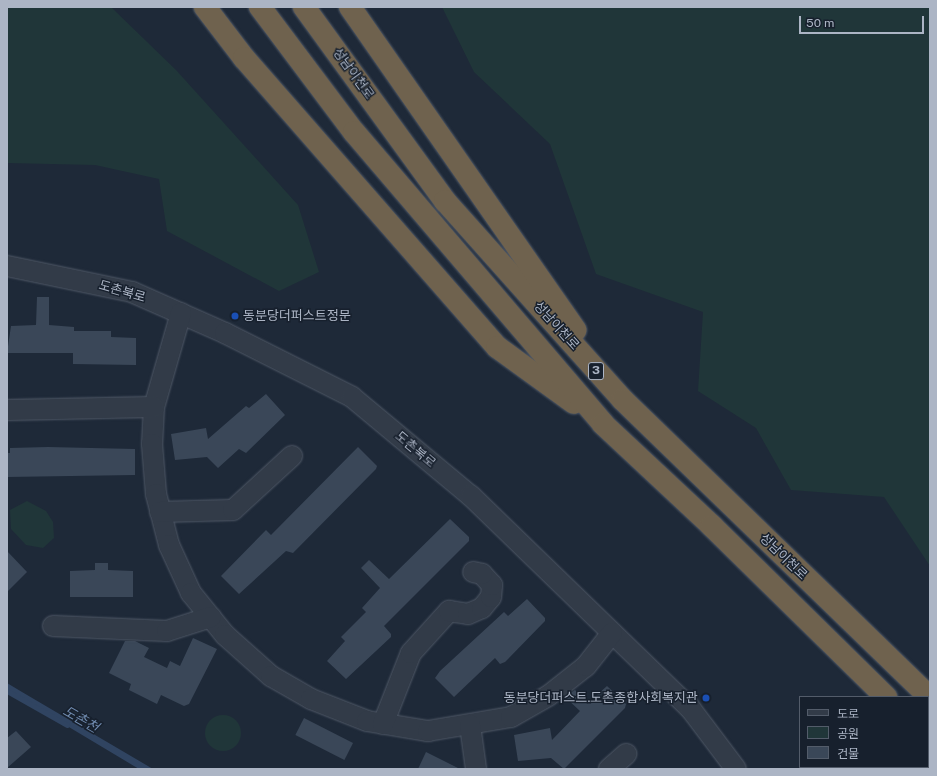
<!DOCTYPE html>
<html>
<head>
<meta charset="utf-8">
<style>
  body { margin:0 }
  #map { position:relative; width:937px; height:776px; overflow:hidden; background:#1e2938; font-family:"Public Sans","Noto Sans KR",sans-serif }
  div>[style] { position:absolute }
  [style*='--x'] { left:calc(var(--x)*1px); top:calc(var(--y)*1px); width:calc(var(--w)*1px); rotate:calc(var(--a)*1deg) }
  .green>* { inset:0; background:#203639 }
  .round { border-radius:50% }
  .water>* { inset:0; background:#304461 }
  .stream>* { height:5px; margin:-2.5px; padding:0 2.5px; transform-origin:2.5px; border-radius:2.5px; background:#304461 }
  .building>* { inset:0; background:#3a4758; transform-origin:0 0 }
  .roads { filter:drop-shadow(0 0 1px #4f5866) drop-shadow(0 0 1px #4f5866) }
  .minor>* { height:20px; margin:-10px; padding:0 10px; transform-origin:10px; border-radius:10px; background:#323b48 }
  .highway>* { height:22px; margin:-11px; padding:0 11px; transform-origin:11px; border-radius:11px; background:#6f624e }
  .dots>* { width:11px; height:11px; translate:-50% -50%; box-sizing:border-box; border:2px solid #17202d; border-radius:50% }
  span { translate:-50% -50%; white-space:nowrap; text-align:center; line-height:1.15; -webkit-text-stroke:3px #17202d; paint-order:stroke }
  .shield-label span { padding:1px 3px; background:#17202d; border:1px solid; border-radius:3px; -webkit-text-stroke-width:0 }
  .shield-label { font-size:12px; color:#acb5c5; font-weight:700 }
  .street-label { font-size:13px; color:#acb5c5 }
  .poi-label { font-size:13px; color:#acb5c5 }
  .left { translate:0 -50%; text-align:left }
  .right { translate:-100% -50%; text-align:right }
  .water-label { font-size:14px; color:#718cb1; font-style:italic }
  .frame { position:absolute; inset:0; border:8px solid #acb5c5; pointer-events:none }
  .legend { position:absolute; left:799px; top:696px; width:130px; height:72px; box-sizing:border-box; background:#17202d; border:1px solid #535c6a; margin:0; padding:5px 7px; list-style:none; font-size:12px; color:#acb5c5 }
  .legend li { display:flex; align-items:center; gap:8px; height:20px }
  .legend b { width:20px; border:1px solid #535c6a }
  .scale { position:absolute; left:799px; top:16px; width:125px; height:18px; box-sizing:border-box; border:2px solid #acb5c5; border-top:0; padding-left:5px; font-size:12px; line-height:14px; white-space:nowrap; color:#acb5c5; -webkit-text-stroke:3px #17202d; paint-order:stroke }
</style>
</head>
<body>
<div id="map">
  <div class="green">
    <div style="clip-path:polygon(7px 7px,111px 7px,176px 70px,298px 205px,319px 272px,279px 291px,167px 231px,159px 179px,95px 165px,7px 163px)"></div>
    <div style="clip-path:polygon(442px 7px,930px 7px,930px 566px,884px 497px,791px 490px,756px 428px,698px 391px,703px 312px,596px 274px,550px 144px,474px 72px)"></div>
    <div style="clip-path:polygon(27px 501px,46px 511px,53px 522px,54px 538px,43px 548px,26px 545px,11px 529px,10px 510px)"></div>
    <div class="round" style="left:205px;top:715px;width:36px;height:36px"></div>
  </div>
  <div class="water">
    <div style="clip-path:polygon(7px 683px,22px 692px,153px 769px,139px 769px,7px 690px)"></div>
  </div>
  <div class="stream">
    <div style="--x:7;--y:691;--w:69;--a:29.5"></div>
  </div>
  <div class="building">
    <div style="clip-path:polygon(37px 297px,49px 297px,49px 325px,74px 327px,74px 331px,111px 331px,111px 337px,136px 338px,136px 365px,73px 364px,73px 353px,7px 353px,11px 326px,36px 325px)"></div>
    <div style="clip-path:polygon(266px 394px,285px 415px,246px 453px,239px 449px,218px 468px,207px 457px,175px 460px,171px 434px,206px 428px,208px 439px,246px 406px,249px 408px)"></div>
    <div style="clip-path:polygon(48px 447px,135px 449px,135px 475px,7px 477px,7px 453px,10px 453px,10px 448px)"></div>
    <div style="clip-path:polygon(358px 447px,377px 466px,376px 469px,293px 553px,286px 551px,239px 594px,221px 576px,266px 530px,271px 535px)"></div>
    <div style="clip-path:polygon(450px 519px,469px 537px,469px 541px,384px 626px,391px 634px,391px 637px,346px 679px,327px 661px,345px 641px,341px 637px,366px 612px,362px 608px,380px 588px,361px 568px,369px 560px,389px 579px)"></div>
    <div style="clip-path:polygon(7px 551px,27px 572px,7px 592px)"></div>
    <div style="clip-path:polygon(95px 563px,108px 563px,108px 570px,133px 571px,133px 597px,70px 597px,70px 571px,95px 570px)"></div>
    <div style="clip-path:polygon(527px 599px,545px 618px,545px 621px,505px 662px,500px 664px,495px 658px,454px 697px,435px 678px,440px 671px,504px 612px,508px 616px)"></div>
    <div style="clip-path:polygon(193px 638px,217px 649px,189px 704px,184px 706px,161px 695px,157px 704px,129px 690px,131px 684px,109px 673px,125px 641px,135px 641px,149px 648px,144px 657px,167px 668px,170px 661px,180px 666px)"></div>
    <div style="clip-path:polygon(607px 686px,626px 704px,625px 708px,564px 769px,551px 758px,518px 761px,514px 735px,550px 728px,552px 740px,580px 711px,565px 697px,575px 690px,588px 703px)"></div>
    <div style="left:304px;top:718px;width:55px;height:19px;rotate:27deg"></div>
    <div style="clip-path:polygon(16px 731px,31px 747px,7px 768px,7px 738px)"></div>
    <div style="clip-path:polygon(426px 752px,460px 769px,418px 769px)"></div>
  </div>
  <div class="roads">
    <div class="minor">
      <div style="--x:7;--y:266;--w:128;--a:11.7"></div>
      <div style="--x:132;--y:292;--w:102;--a:23.8"></div>
      <div style="--x:225;--y:333;--w:142;--a:26.7"></div>
      <div style="--x:352;--y:397;--w:155;--a:39.8"></div>
      <div style="--x:471;--y:496;--w:305;--a:44.1"></div>
      <div style="--x:690;--y:708;--w:76;--a:53"></div>
      <div style="--x:181;--y:313;--w:98;--a:106"></div>
      <div style="--x:154;--y:407;--w:37;--a:93"></div>
      <div style="--x:152;--y:444;--w:50;--a:85.4"></div>
      <div style="--x:156;--y:494;--w:53;--a:75.7"></div>
      <div style="--x:169;--y:545;--w:53;--a:65.4"></div>
      <div style="--x:191;--y:593;--w:54;--a:51"></div>
      <div style="--x:225;--y:635;--w:62;--a:41.7"></div>
      <div style="--x:271;--y:676;--w:46;--a:29.9"></div>
      <div style="--x:311;--y:699;--w:60;--a:21.4"></div>
      <div style="--x:367;--y:721;--w:62;--a:9.3"></div>
      <div style="--x:428;--y:731;--w:84;--a:-9.6"></div>
      <div style="--x:511;--y:717;--w:43;--a:-29.6"></div>
      <div style="--x:548;--y:696;--w:48;--a:-38.3"></div>
      <div style="--x:586;--y:666;--w:42;--a:-51.8"></div>
      <div style="--x:7;--y:410;--w:147;--a:-1.2"></div>
      <div style="--x:160;--y:512;--w:73;--a:-1.6"></div>
      <div style="--x:233;--y:510;--w:80;--a:-42.5"></div>
      <div style="--x:53;--y:626;--w:114;--a:2.5"></div>
      <div style="--x:167;--y:631;--w:46;--a:-17.7"></div>
      <div style="--x:383;--y:724;--w:76;--a:-68.5"></div>
      <div style="--x:411;--y:653;--w:57;--a:-47.9"></div>
      <div style="--x:449;--y:611;--w:19;--a:9"></div>
      <div style="--x:468;--y:614;--w:15;--a:-23"></div>
      <div style="--x:482;--y:608;--w:14;--a:-51"></div>
      <div style="--x:491;--y:597;--w:12;--a:-85"></div>
      <div style="--x:492;--y:585;--w:15;--a:-132"></div>
      <div style="--x:482;--y:574;--w:9;--a:-167"></div>
      <div style="--x:470;--y:725;--w:44;--a:82.2"></div>
      <div style="--x:609;--y:769;--w:23;--a:-41"></div>
    </div>
    <div class="highway">
      <div style="--x:205;--y:7;--w:64;--a:52.6"></div>
      <div style="--x:244;--y:58;--w:384;--a:48.8"></div>
      <div style="--x:497;--y:347;--w:95;--a:36"></div>
      <div style="--x:260;--y:7;--w:156;--a:53.1"></div>
      <div style="--x:354;--y:132;--w:384;--a:49.5"></div>
      <div style="--x:603;--y:424;--w:149;--a:43.1"></div>
      <div style="--x:712;--y:526;--w:244;--a:44.5"></div>
      <div style="--x:304;--y:7;--w:240;--a:54"></div>
      <div style="--x:445;--y:201;--w:267;--a:48.2"></div>
      <div style="--x:623;--y:400;--w:427;--a:44.1"></div>
      <div style="--x:350;--y:7;--w:394;--a:55.1"></div>
      <div style="--x:928;--y:738;--w:3;--a:45"></div>
    </div>
  </div>
  <div class="dots">
    <div style="left:235px;top:316px;background:#1a4fb4"></div>
    <div style="left:706px;top:698px;background:#1a4fb4"></div>
  </div>
  <div class="shield-label">
    <span style="left:596px;top:371px">3</span>
  </div>
  <div class="street-label">
    <span style="left:353px;top:74px;rotate:54deg">성남이천로</span>
    <span style="left:122px;top:292px;rotate:16deg">도촌북로</span>
    <span style="left:556px;top:326px;rotate:48deg">성남이천로</span>
    <span style="left:415px;top:450px;rotate:40deg">도촌북로</span>
    <span style="left:783px;top:557px;rotate:44deg">성남이천로</span>
  </div>
  <div class="poi-label">
    <span class="left" style="left:243px;top:316px">동분당더퍼스트정문</span>
    <span class="right" style="left:698px;top:698px">동분당더퍼스트.도촌종합사회복지관</span>
  </div>
  <div class="water-label">
    <span style="left:81px;top:719px;rotate:30deg">도촌천</span>
  </div>
  <div class="frame"></div>
  <ul class="legend">
  <li><b style="height:5px;background:#323b48"></b>도로</li>
  <li><b style="height:11px;background:#203639"></b>공원</li>
  <li><b style="height:11px;background:#3a4758"></b>건물</li>
  </ul>
  <div class="scale">50 m</div>
</div>
</body>
</html>
